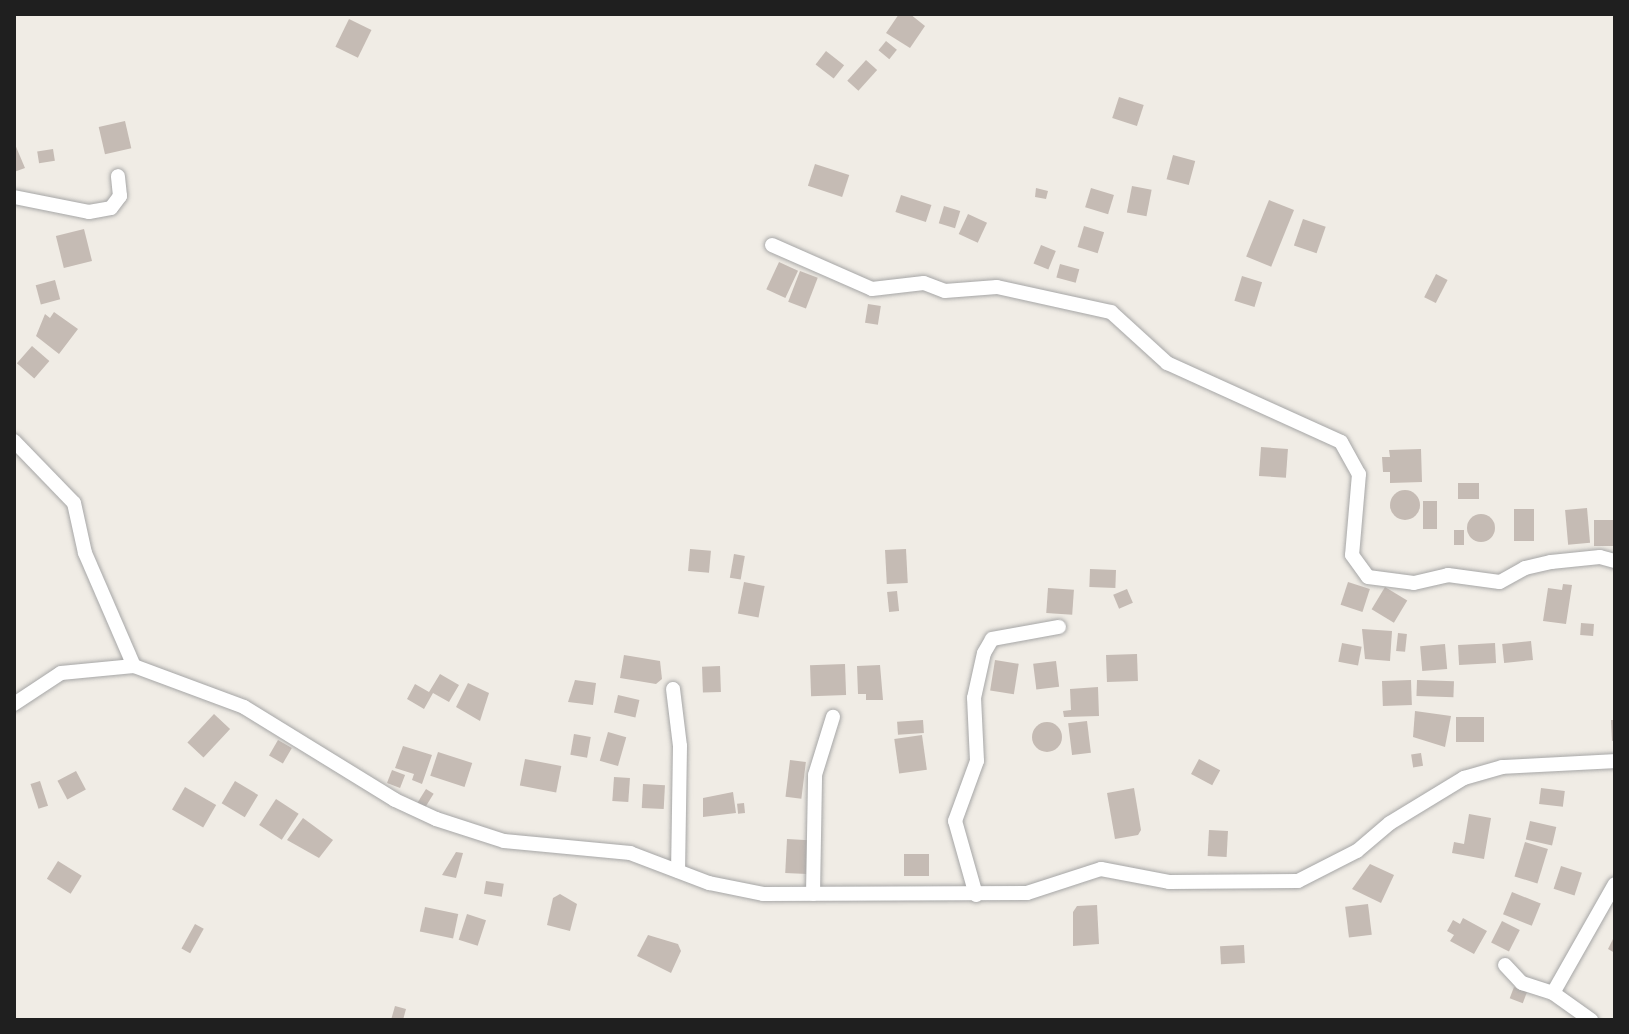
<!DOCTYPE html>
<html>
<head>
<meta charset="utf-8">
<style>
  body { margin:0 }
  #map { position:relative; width:1629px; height:1034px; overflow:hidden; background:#f0ece5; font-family:"Space Grotesk",sans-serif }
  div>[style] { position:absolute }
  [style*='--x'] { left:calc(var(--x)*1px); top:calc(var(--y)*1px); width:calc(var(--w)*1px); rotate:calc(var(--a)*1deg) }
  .building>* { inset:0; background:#c5bbb4; transform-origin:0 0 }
  .round { border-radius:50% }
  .roads { filter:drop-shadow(0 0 2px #a6a6a6) drop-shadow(0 0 2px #a6a6a6) }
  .street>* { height:14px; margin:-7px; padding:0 7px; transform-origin:7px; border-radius:7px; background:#fff }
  span { translate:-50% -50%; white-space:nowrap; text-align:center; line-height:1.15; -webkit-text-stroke:8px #fff; paint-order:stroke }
  .frame { position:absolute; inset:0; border:16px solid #1f1f1f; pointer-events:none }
</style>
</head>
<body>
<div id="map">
  <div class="building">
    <div style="clip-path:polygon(899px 14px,910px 14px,925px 26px,910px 48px,886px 33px)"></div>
    <div style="left:349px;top:19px;width:25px;height:31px;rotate:26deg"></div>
    <div style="left:886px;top:41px;width:14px;height:12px;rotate:39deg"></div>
    <div style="left:826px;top:51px;width:23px;height:17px;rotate:38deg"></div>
    <div style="left:866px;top:60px;width:15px;height:28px;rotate:42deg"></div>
    <div style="left:1119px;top:97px;width:26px;height:22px;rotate:18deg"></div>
    <div style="left:125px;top:121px;width:28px;height:27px;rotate:77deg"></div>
    <div style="clip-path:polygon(14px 142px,25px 168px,14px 172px)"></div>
    <div style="left:53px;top:149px;width:12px;height:16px;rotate:81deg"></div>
    <div style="left:1173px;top:155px;width:23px;height:25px;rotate:15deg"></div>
    <div style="left:815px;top:164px;width:36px;height:23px;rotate:18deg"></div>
    <div style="left:1132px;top:186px;width:20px;height:27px;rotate:11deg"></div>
    <div style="clip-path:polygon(1036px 188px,1048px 191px,1046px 199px,1035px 197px)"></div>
    <div style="left:1091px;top:188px;width:24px;height:20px;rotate:17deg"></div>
    <div style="left:901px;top:195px;width:32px;height:18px;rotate:18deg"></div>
    <div style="left:1269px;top:200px;width:27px;height:61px;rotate:22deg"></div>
    <div style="left:944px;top:206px;width:17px;height:18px;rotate:17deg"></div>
    <div style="left:968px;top:214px;width:21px;height:22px;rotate:25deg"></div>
    <div style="left:1303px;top:219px;width:24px;height:28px;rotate:19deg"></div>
    <div style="left:1084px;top:226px;width:21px;height:22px;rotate:17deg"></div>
    <div style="left:84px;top:229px;width:33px;height:29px;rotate:76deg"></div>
    <div style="left:1041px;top:245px;width:16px;height:20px;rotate:22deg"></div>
    <div style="left:779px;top:262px;width:21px;height:30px;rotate:25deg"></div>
    <div style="left:1060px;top:264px;width:20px;height:14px;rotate:15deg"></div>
    <div style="left:800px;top:271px;width:19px;height:33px;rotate:21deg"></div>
    <div style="left:1436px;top:274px;width:13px;height:26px;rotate:27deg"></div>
    <div style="left:1242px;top:276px;width:21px;height:26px;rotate:17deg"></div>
    <div style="left:55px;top:280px;width:20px;height:20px;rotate:75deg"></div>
    <div style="left:868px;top:304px;width:13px;height:19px;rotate:9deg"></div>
    <div style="clip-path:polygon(54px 312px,78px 329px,59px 354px,36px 336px,45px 314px,50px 318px)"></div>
    <div style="left:32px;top:346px;width:23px;height:23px;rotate:41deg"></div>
    <div style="left:1261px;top:447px;width:27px;height:29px;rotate:4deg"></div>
    <div style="clip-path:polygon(1421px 449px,1422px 482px,1390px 483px,1390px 472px,1383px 472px,1382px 457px,1390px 457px,1389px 450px)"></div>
    <div style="left:1479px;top:483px;width:16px;height:21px;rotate:90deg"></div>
    <div class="round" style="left:1390px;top:490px;width:30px;height:30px"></div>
    <div style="left:1423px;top:501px;width:14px;height:28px"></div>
    <div style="left:1587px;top:508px;width:35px;height:22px;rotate:85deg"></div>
    <div style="left:1514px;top:509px;width:20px;height:32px"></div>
    <div class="round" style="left:1467px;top:514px;width:28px;height:28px"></div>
    <div style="left:1615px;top:520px;width:26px;height:21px;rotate:90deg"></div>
    <div style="left:1454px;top:530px;width:10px;height:15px"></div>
    <div style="left:690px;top:549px;width:21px;height:22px;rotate:5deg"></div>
    <div style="left:906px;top:549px;width:34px;height:21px;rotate:87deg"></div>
    <div style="left:734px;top:554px;width:11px;height:24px;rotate:10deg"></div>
    <div style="left:1090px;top:569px;width:26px;height:18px;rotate:2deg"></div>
    <div style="left:744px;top:582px;width:21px;height:32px;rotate:11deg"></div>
    <div style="left:1348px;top:582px;width:23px;height:24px;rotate:18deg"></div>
    <div style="clip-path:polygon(1563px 584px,1572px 585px,1566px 624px,1543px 621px,1548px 588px,1562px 590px)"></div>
    <div style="left:1385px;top:587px;width:26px;height:26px;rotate:31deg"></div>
    <div style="left:1048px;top:588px;width:26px;height:25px;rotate:4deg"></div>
    <div style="left:1127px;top:589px;width:15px;height:15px;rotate:67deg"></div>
    <div style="left:897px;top:591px;width:20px;height:10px;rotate:84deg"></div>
    <div style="left:1581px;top:623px;width:13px;height:12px;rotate:4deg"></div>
    <div style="clip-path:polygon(1362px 629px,1392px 631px,1390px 661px,1365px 659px)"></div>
    <div style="left:1398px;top:633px;width:9px;height:18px;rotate:6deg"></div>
    <div style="left:1531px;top:641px;width:19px;height:29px;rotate:84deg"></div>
    <div style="left:1342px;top:643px;width:20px;height:19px;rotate:11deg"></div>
    <div style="left:1495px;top:643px;width:20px;height:37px;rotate:87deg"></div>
    <div style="left:1445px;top:644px;width:25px;height:25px;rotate:85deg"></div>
    <div style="left:1137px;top:654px;width:27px;height:31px;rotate:88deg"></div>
    <div style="clip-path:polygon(624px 655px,660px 661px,662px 679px,656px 684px,620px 678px)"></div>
    <div style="left:995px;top:660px;width:24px;height:31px;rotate:9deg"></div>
    <div style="left:1056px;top:661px;width:26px;height:23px;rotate:83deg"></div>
    <div style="left:845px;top:664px;width:31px;height:35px;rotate:88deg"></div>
    <div style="clip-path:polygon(880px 665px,883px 700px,866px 700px,866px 694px,858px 694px,857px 666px)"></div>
    <div style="left:720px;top:666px;width:26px;height:18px;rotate:88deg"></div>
    <div style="clip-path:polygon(440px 674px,459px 685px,449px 702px,433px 693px,424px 709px,407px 699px,415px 684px,429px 692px)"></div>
    <div style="clip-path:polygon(575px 680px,596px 683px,593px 705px,568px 702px)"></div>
    <div style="left:1411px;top:680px;width:25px;height:29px;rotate:88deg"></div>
    <div style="left:1417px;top:680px;width:37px;height:16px;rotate:2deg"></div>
    <div style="clip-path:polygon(468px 683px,489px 693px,480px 721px,456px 707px)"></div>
    <div style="clip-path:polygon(1098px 687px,1099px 716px,1064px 717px,1063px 711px,1071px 710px,1070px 689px)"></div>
    <div style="left:618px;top:695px;width:22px;height:18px;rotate:13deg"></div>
    <div style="clip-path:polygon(1415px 711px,1451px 716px,1445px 747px,1413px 737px)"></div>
    <div style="left:214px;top:714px;width:22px;height:39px;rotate:43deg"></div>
    <div style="left:1456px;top:717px;width:28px;height:25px"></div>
    <div style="left:923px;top:720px;width:13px;height:26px;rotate:86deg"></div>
    <div style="clip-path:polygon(1611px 720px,1615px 720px,1615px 740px,1612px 741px)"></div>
    <div style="left:1087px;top:721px;width:32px;height:19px;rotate:83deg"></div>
    <div class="round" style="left:1032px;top:722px;width:30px;height:30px"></div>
    <div style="left:608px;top:732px;width:19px;height:30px;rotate:16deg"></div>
    <div style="left:574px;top:734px;width:17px;height:21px;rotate:10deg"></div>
    <div style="left:922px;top:735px;width:35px;height:28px;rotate:82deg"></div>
    <div style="left:278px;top:740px;width:16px;height:18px;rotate:30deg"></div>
    <div style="clip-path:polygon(403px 746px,432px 755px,422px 784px,412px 780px,414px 774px,395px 768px)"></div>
    <div style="left:438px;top:752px;width:36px;height:25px;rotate:18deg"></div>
    <div style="left:1421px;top:753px;width:13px;height:10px;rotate:81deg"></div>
    <div style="left:525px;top:759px;width:37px;height:27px;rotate:11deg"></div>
    <div style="left:1199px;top:759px;width:24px;height:17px;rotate:28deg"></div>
    <div style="left:790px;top:760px;width:16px;height:37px;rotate:7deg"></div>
    <div style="left:392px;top:770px;width:14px;height:14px;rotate:21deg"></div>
    <div style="left:76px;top:771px;width:21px;height:21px;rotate:62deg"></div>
    <div style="left:614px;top:777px;width:16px;height:24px;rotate:4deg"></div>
    <div style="left:40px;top:781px;width:26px;height:10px;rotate:72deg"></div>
    <div style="left:235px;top:781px;width:27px;height:26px;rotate:31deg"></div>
    <div style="left:643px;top:784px;width:22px;height:24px;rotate:3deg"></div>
    <div style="left:185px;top:787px;width:36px;height:26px;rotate:30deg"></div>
    <div style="clip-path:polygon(1134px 788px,1141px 830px,1138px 835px,1115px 839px,1107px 793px)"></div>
    <div style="left:1541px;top:788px;width:24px;height:16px;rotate:7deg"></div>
    <div style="left:426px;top:789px;width:9px;height:17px;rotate:32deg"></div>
    <div style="clip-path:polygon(733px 792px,736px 813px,703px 817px,703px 798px)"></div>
    <div style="left:276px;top:799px;width:27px;height:31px;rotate:33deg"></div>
    <div style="left:744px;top:803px;width:10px;height:7px;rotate:84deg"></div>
    <div style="clip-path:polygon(1469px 814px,1491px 818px,1484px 859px,1452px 853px,1454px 842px,1464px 844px)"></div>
    <div style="clip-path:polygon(303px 818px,333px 840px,319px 858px,287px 840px)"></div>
    <div style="left:1530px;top:821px;width:27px;height:19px;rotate:13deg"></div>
    <div style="left:1209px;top:830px;width:19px;height:26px;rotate:3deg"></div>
    <div style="left:787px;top:839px;width:22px;height:34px;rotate:3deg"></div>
    <div style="left:1525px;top:842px;width:24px;height:36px;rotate:17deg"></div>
    <div style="clip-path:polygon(456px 852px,463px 853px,456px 878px,442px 875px)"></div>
    <div style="left:904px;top:854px;width:25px;height:22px"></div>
    <div style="left:58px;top:861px;width:28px;height:21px;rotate:32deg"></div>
    <div style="clip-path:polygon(1370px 864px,1394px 875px,1381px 903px,1352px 889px)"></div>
    <div style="left:1561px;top:866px;width:22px;height:24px;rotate:18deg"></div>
    <div style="left:486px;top:881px;width:18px;height:13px;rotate:9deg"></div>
    <div style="left:1512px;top:892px;width:31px;height:24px;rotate:22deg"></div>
    <div style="clip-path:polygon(560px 894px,577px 904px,570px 931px,547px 925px,553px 898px)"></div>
    <div style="left:1368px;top:904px;width:31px;height:23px;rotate:83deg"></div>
    <div style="clip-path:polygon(1097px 905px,1099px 944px,1073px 946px,1073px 912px,1077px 906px)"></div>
    <div style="left:425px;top:907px;width:34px;height:25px;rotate:12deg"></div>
    <div style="left:467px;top:914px;width:20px;height:27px;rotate:18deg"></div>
    <div style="clip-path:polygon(1463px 918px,1487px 931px,1474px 954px,1450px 941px,1454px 935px,1447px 931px,1453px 920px,1460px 924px)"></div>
    <div style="left:1502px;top:921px;width:20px;height:24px;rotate:27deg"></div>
    <div style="left:195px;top:924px;width:10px;height:28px;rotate:29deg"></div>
    <div style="clip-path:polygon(648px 935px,678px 944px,681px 951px,671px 973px,637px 956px)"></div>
    <div style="clip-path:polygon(1615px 935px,1615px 953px,1608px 949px)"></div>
    <div style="left:1244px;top:945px;width:18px;height:24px;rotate:87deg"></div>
    <div style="left:1514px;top:987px;width:14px;height:12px;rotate:21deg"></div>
    <div style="clip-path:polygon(395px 1006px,406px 1009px,403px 1020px,391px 1020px)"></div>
  </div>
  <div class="roads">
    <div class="street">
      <div style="--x:14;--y:197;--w:76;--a:11.3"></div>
      <div style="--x:89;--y:212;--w:22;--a:-10"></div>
      <div style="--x:111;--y:208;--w:15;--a:-53"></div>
      <div style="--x:120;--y:196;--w:20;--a:-96"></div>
      <div style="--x:772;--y:245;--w:109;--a:23.7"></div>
      <div style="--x:872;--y:289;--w:52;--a:-6.6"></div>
      <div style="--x:924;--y:283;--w:22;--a:21"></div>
      <div style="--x:945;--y:291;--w:52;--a:-4.4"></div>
      <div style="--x:997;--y:287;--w:117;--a:12.4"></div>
      <div style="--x:1111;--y:312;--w:76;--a:42.3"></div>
      <div style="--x:1167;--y:363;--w:191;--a:24.4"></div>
      <div style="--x:1341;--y:442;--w:37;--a:61"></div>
      <div style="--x:1359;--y:474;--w:81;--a:94.9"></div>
      <div style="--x:1352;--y:555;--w:27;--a:54"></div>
      <div style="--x:1368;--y:577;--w:46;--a:7.4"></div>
      <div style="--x:1414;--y:583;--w:35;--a:-13"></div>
      <div style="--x:1448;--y:575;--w:52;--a:7.7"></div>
      <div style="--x:1500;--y:582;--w:29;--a:-29"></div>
      <div style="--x:1525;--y:568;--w:27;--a:-13"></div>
      <div style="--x:1551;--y:562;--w:49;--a:-5.8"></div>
      <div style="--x:1600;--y:557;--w:16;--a:15"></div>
      <div style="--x:14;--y:441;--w:86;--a:45.9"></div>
      <div style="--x:74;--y:503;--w:51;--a:77.6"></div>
      <div style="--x:85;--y:553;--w:123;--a:66.6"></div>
      <div style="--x:673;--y:689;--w:57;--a:83"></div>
      <div style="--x:680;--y:746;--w:125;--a:90.9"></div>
      <div style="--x:14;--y:704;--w:56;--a:-33.4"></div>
      <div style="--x:61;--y:673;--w:73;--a:-5.5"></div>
      <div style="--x:134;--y:666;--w:117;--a:20.4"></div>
      <div style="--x:244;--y:707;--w:177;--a:31.6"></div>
      <div style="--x:395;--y:800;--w:45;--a:24.9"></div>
      <div style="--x:436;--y:819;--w:71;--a:17.9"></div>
      <div style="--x:504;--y:841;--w:127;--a:5.4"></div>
      <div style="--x:630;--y:853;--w:85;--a:20.8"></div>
      <div style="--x:709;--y:883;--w:55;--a:11.5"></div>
      <div style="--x:763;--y:894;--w:264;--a:-0.2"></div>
      <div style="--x:1027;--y:893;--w:78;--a:-18"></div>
      <div style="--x:1101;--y:869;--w:69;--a:10.8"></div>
      <div style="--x:1169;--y:882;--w:129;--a:-0.4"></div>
      <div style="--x:1298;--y:881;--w:66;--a:-27"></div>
      <div style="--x:1357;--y:851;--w:43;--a:-40.3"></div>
      <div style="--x:1390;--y:823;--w:87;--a:-31.3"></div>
      <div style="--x:1464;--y:778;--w:40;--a:-16"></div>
      <div style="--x:1502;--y:767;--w:113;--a:-3"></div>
      <div style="--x:813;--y:894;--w:119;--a:-89"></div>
      <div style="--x:815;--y:775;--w:61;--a:-72.8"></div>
      <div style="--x:976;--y:895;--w:77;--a:-105.8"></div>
      <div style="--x:955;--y:821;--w:64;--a:-69.9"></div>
      <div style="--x:977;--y:761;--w:63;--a:-92.7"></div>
      <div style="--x:974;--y:698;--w:46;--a:-77.5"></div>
      <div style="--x:984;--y:653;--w:16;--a:-60"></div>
      <div style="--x:992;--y:639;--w:68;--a:-10.2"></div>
      <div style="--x:1505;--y:965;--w:25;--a:47"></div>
      <div style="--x:1522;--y:983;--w:33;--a:18"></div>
      <div style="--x:1553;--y:993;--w:47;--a:35.4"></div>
      <div style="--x:1553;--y:993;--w:125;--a:-60.4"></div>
    </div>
  </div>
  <div class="frame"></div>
</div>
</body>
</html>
